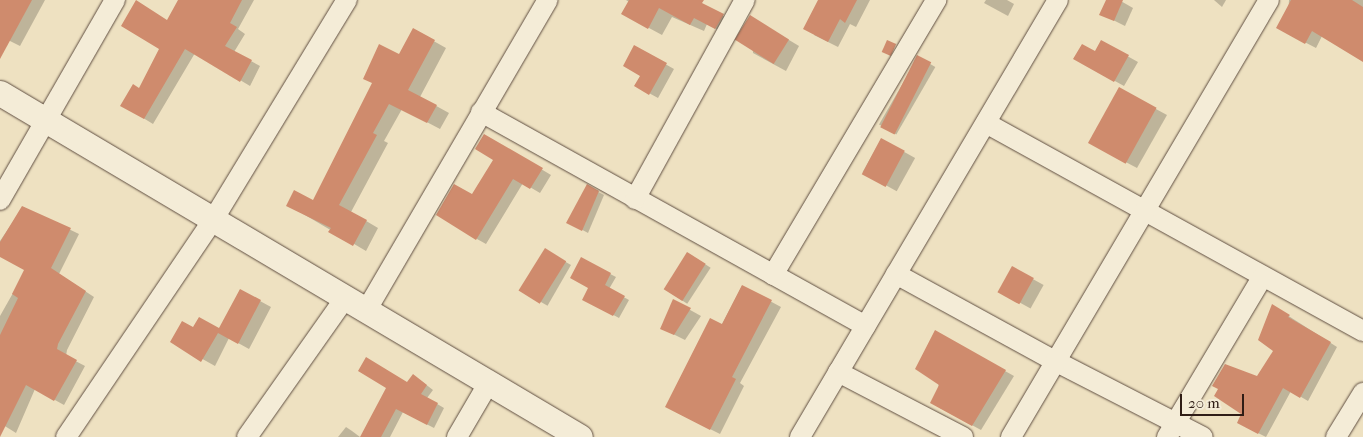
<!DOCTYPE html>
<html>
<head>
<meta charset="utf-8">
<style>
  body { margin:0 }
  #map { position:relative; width:1363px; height:437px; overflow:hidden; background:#eee1c1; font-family:"IM FELL French Canon",serif }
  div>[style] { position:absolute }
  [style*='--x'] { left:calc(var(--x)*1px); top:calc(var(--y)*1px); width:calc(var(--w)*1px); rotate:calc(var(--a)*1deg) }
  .shadow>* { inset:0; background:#0003; transform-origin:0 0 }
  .building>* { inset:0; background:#cf8b6d; transform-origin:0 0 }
  .roads { filter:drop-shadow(0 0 1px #5f4e41) drop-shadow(0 0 1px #5f4e41) }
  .minor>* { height:20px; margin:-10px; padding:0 10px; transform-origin:10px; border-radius:10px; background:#f4ecd7 }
  .tertiary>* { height:25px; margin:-12.5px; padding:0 12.5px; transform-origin:12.5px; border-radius:12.5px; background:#f4ecd7 }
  span { translate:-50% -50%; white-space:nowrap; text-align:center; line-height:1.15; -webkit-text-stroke:4.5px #f4ecd7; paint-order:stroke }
  .scale { position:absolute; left:1180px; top:394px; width:64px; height:22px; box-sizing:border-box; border:2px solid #2f1d16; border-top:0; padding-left:6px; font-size:15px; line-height:18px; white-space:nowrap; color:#2f1d16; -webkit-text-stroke:4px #f4ecd7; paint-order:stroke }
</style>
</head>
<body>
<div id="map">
  <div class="shadow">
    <div style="clip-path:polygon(0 0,45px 0,20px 46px,0 36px)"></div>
    <div style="clip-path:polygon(186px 0,254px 0,238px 29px,245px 34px,234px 52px,260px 66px,250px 86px,195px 53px,153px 124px,122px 105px,140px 89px,160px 49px,168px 21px)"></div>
    <div style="clip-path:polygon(626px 0,695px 0,736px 23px,729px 36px,707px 24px,704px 31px,672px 17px,662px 35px,623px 14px,629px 2px)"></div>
    <div style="clip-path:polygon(819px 0,870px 0,856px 27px,850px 24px,838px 47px,814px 35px)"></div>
    <div style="clip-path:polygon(986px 0,1007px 0,1014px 4px,1008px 16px,984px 3px)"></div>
    <div style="clip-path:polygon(1107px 0,1119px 0,1133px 8px,1125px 26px,1101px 14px)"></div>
    <div style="clip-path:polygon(1214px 0,1226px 0,1222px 7px)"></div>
    <div style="clip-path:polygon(1289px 0,1363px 0,1363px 61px,1322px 36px,1316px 48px,1287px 33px)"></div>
    <div style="clip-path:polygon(751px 17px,799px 46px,786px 71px,753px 53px)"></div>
    <div style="clip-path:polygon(414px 30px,446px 48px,420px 97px,449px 113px,440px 129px,402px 109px,384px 141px,388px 143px,351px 212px,378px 228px,366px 251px,300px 212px,313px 202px)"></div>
    <div style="clip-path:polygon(1102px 42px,1138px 62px,1124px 86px,1075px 59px,1096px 53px)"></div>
    <div style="clip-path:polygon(635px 47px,674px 69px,658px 98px,636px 86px,642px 75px)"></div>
    <div style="left:918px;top:57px;width:20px;height:78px;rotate:30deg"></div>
    <div style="clip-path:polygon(1119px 89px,1167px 115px,1137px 168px,1101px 149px)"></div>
    <div style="clip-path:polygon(484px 135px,551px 175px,540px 193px,523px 183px,486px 244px,477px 239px,472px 196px,495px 159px)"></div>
    <div style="left:881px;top:139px;width:39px;height:38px;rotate:29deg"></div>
    <div style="clip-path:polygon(587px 186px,604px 195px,588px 233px,568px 222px)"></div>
    <div style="clip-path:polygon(23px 207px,79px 234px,59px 274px,94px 297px,67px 350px,66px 356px,85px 366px,64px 405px,35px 389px,16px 433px,0 423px,0 316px,26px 270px,0 256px,0 241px)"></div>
    <div style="left:545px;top:250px;width:30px;height:47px;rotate:30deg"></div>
    <div style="left:688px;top:253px;width:27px;height:43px;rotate:33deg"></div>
    <div style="clip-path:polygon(581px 259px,616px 277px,609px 289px,629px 300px,619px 318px,584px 299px,590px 288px)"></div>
    <div style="left:1013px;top:268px;width:35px;height:27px;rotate:29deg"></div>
    <div style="clip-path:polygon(742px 286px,781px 307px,740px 383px,744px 386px,720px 434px,676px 412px)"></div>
    <div style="clip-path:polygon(240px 290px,271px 307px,249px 349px,229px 338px,215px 366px,172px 342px,220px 329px)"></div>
    <div style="clip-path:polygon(674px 301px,701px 316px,685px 340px,661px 328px)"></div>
    <div style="clip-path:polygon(1273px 306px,1337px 347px,1308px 401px,1291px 391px,1266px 437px,1246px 427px,1258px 377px,1274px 351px)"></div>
    <div style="clip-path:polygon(935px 332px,1014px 376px,981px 430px,940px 408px)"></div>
    <div style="clip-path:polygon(420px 380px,433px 390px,427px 398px,444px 408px,434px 428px,403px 412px,390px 437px,362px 437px,408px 383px)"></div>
    <div style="clip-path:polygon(346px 427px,352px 431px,360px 437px,338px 437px)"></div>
  </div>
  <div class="building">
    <div style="clip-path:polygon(0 0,32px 0,0 59px)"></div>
    <div style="clip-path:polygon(136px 0,167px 20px,178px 0,242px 0,230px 23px,237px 27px,225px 46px,252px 60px,240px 82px,185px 49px,144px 119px,120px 106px,133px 84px,139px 88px,159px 49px,121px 26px)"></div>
    <div style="clip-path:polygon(629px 0,704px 0,702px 3px,724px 14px,715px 29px,694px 18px,690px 25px,659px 8px,648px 29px,621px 14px)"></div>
    <div style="clip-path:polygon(818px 0,857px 0,845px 23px,840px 19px,828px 42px,803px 29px)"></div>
    <div style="clip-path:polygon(1106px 0,1123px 0,1114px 21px,1099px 15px)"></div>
    <div style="clip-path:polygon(1291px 0,1352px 0,1363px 7px,1363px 62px,1312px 31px,1305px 44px,1276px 28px)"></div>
    <div style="left:750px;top:15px;width:46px;height:29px;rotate:32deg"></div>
    <div style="clip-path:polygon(413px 28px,435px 40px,408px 90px,437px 105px,427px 123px,389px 104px,373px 133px,377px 135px,339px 205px,367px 220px,353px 246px,328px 232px,331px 228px,286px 206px,294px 190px,313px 200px,372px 83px,363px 79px,379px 44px,399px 54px)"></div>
    <div style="left:887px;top:40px;width:10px;height:13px;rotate:24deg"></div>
    <div style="clip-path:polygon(1101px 40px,1129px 55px,1114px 82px,1073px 59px,1082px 44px,1095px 51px)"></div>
    <div style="clip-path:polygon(634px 45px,667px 63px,649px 95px,634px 86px,640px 76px,623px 66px)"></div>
    <div style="left:917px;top:55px;width:16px;height:81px;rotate:27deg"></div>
    <div style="left:1119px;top:87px;width:43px;height:64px;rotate:29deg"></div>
    <div style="clip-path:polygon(484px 134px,543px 168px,530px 189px,513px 179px,476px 240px,436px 215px,454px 184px,472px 194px,493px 160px,475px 149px)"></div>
    <div style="left:881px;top:138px;width:27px;height:41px;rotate:28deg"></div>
    <div style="clip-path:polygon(587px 184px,599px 191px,582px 231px,566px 223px)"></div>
    <div style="clip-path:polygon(22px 206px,71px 228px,51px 268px,86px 291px,58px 344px,57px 349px,77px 360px,54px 401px,26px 385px,0 437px,0 335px,18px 298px,12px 294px,24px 270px,0 257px,0 242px)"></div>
    <div style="left:545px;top:248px;width:25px;height:50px;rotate:32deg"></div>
    <div style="left:687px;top:252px;width:22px;height:44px;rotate:32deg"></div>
    <div style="clip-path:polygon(581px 257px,611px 273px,605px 285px,625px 296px,613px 316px,582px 300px,588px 288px,570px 278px)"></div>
    <div style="left:1012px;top:266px;width:25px;height:30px;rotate:29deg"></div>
    <div style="clip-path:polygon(742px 285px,772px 300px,732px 377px,736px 379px,710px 430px,665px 407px,710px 318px,722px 324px)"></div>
    <div style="clip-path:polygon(240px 289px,261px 300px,238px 344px,218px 333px,201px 362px,170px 342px,182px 321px,193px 327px,199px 317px,219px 328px)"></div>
    <div style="clip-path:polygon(673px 299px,691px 308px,674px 335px,660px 329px)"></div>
    <div style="clip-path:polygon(1272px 304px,1290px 315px,1288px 317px,1331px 342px,1300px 398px,1283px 388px,1258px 434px,1237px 423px,1241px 414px,1214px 396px,1218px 389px,1212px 386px,1225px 364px,1257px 376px,1273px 351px,1258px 340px)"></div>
    <div style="clip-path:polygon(935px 330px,1006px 370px,972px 426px,930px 403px,939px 385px,915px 369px)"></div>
    <div style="clip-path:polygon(366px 357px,407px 382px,413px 374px,427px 385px,421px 394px,438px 403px,427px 425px,396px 409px,381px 437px,360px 437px,386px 388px,358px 371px)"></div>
  </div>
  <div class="roads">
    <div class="minor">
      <div style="--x:481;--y:112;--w:440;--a:29.1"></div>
      <div style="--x:986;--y:123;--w:431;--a:28.9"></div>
      <div style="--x:635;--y:199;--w:227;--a:-61.1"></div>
      <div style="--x:0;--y:200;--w:231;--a:-60.1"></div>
      <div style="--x:896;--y:274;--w:181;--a:28.7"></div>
      <div style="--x:1055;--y:361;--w:166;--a:27.2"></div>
      <div style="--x:773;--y:275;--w:320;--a:-59.3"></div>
      <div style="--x:366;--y:311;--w:360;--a:-59.7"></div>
      <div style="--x:838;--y:372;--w:141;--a:27.5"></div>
      <div style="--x:66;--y:437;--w:262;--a:-55.9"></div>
      <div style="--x:213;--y:220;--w:258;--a:-58.7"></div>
      <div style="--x:247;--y:437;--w:170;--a:-54.8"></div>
      <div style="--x:457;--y:437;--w:61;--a:-59.7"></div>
      <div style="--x:800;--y:437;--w:507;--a:-59.44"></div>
      <div style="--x:1011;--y:437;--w:507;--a:-59.44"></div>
      <div style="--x:1167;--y:437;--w:187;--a:-59.2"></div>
      <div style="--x:1336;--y:437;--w:52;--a:-58.5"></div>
    </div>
    <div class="tertiary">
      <div style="--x:0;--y:93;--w:674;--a:30.67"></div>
    </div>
  </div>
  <div class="scale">20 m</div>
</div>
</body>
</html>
